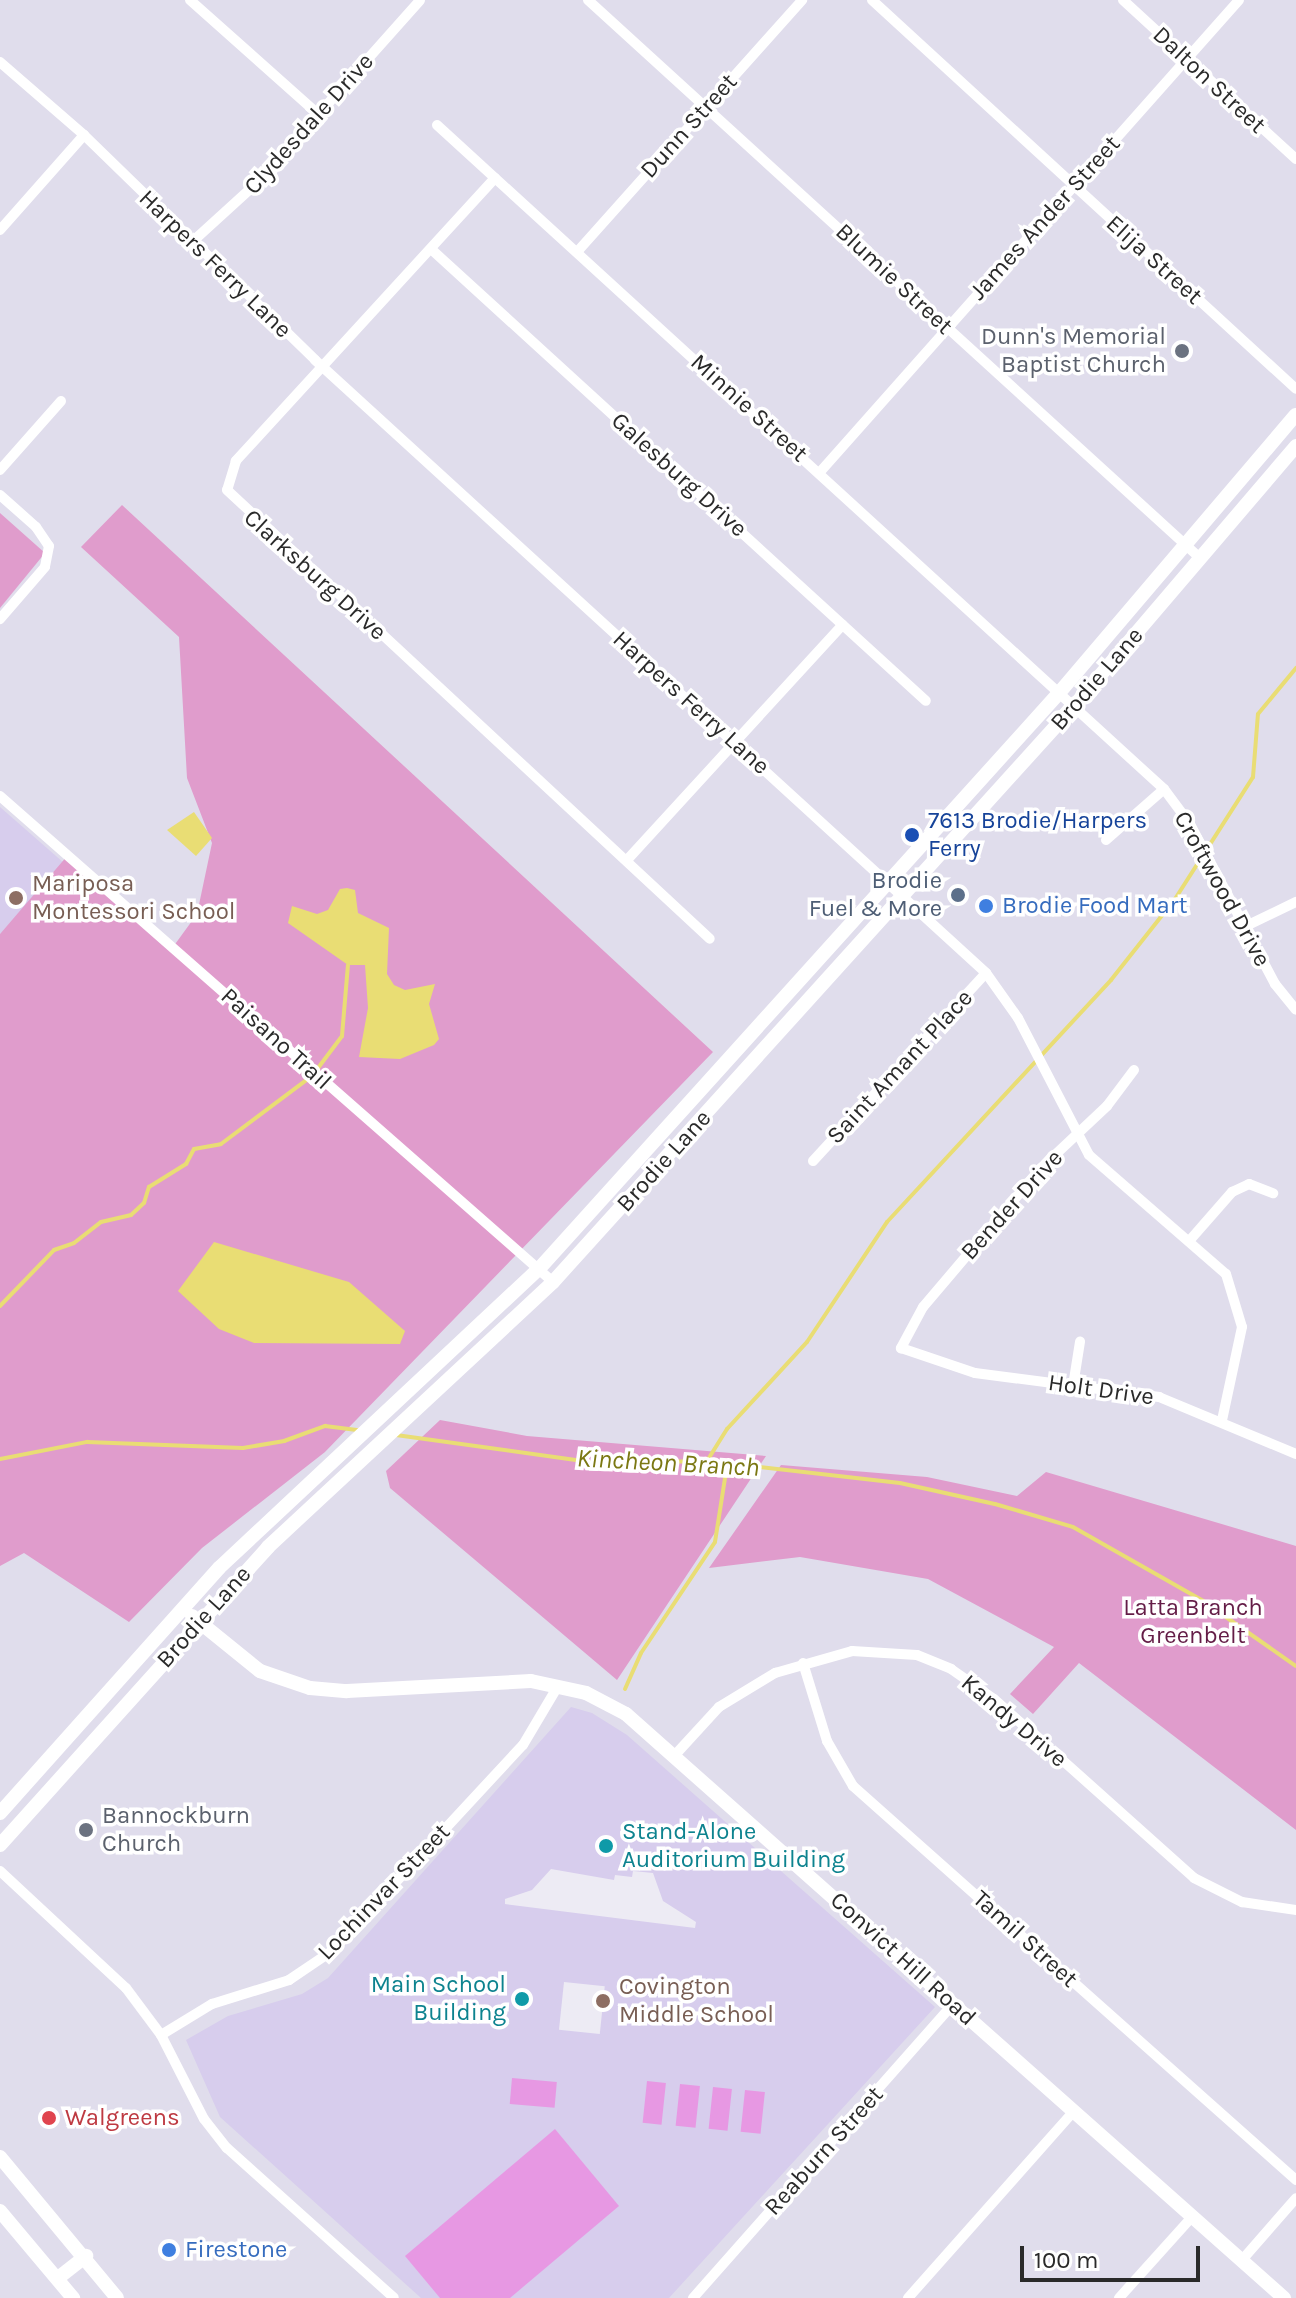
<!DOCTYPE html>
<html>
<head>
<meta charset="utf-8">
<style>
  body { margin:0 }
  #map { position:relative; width:1296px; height:2298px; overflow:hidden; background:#e0ddec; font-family:Karla,sans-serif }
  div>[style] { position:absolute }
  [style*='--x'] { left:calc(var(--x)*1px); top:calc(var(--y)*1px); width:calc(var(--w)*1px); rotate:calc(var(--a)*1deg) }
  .education>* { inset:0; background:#d7cded }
  .green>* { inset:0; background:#e09ccc }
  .pitch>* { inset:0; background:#e798e3; transform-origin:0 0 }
  .plaza>* { inset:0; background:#edebf4; transform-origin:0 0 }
  .water>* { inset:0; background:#e9dd74 }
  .stream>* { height:4px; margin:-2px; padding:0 2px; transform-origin:2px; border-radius:2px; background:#e9dd74 }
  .street>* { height:10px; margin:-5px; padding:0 5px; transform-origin:5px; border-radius:5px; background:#fff }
  .secondary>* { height:14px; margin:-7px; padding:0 7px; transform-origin:7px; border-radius:7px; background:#fff }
  .dots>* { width:22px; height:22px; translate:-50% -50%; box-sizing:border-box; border:4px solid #fff; border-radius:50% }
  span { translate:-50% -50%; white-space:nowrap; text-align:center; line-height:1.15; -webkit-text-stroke:7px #fff; paint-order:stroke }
  .street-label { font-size:24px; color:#2a2a2a }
  .worship-label { font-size:24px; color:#5b616d }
  .right { translate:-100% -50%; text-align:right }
  .left { translate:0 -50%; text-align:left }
  .transit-label { font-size:24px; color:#164399 }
  .service-label { font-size:24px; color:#4e5e75 }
  .education-label { font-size:24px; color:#785e54 }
  .shop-label { font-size:24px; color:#366cbe }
  .park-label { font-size:24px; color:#641d47 }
  .culture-label { font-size:24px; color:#0d838f }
  .health-label { font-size:24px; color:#be3a42 }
  .water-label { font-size:26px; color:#7b7813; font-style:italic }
  .scale { position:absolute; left:1020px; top:2246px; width:180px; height:36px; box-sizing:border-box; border:4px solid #2a2a2a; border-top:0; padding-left:10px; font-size:24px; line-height:28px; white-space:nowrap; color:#2a2a2a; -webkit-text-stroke:6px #fff; paint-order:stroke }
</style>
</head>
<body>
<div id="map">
  <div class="education">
    <div style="clip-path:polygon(0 807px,64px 863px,0 934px)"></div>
    <div style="clip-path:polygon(571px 1707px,592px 1713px,627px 1735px,935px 2007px,669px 2298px,421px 2298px,220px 2117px,186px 2040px,228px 2016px,302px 1994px,328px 1978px)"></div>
  </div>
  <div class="green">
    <div style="clip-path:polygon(122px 505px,713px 1052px,325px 1452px,202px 1548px,129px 1622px,24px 1553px,0 1566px,0 934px,68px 855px,173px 947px,197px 914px,212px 843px,187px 778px,179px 637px,81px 547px)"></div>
    <div style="clip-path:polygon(0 513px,45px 553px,0 608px)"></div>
    <div style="clip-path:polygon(440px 1420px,527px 1436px,766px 1456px,617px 1680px,390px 1488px,386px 1471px)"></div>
    <div style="clip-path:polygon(781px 1465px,927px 1477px,1017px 1496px,1046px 1472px,1296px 1546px,1296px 1830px,1079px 1663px,1033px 1714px,1010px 1694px,1054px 1647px,928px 1579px,800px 1557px,709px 1568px)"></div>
  </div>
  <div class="pitch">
    <div style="left:512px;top:2078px;width:45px;height:26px;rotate:5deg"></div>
    <div style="left:647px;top:2081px;width:19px;height:42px;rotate:6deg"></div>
    <div style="left:680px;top:2084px;width:20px;height:42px;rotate:6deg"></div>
    <div style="left:713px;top:2087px;width:19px;height:42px;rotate:6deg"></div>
    <div style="left:745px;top:2090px;width:20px;height:42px;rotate:6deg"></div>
    <div style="clip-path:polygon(555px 2129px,619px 2206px,510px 2298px,440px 2298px,405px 2256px)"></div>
  </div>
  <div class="plaza">
    <div style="clip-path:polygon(551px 1869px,614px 1880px,615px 1875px,632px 1877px,633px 1871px,653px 1873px,663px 1901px,696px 1922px,695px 1928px,505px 1904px,505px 1899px,532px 1890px)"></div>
    <div style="left:564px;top:1982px;width:41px;height:48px;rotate:6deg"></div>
  </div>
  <div class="water">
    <div style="clip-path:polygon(194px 812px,212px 838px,196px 856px,167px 830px)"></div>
    <div style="clip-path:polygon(347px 888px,355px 890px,358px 913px,389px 928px,387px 974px,394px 985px,405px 990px,435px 984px,429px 1004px,439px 1039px,434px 1045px,400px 1059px,359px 1057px,368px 1008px,365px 965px,348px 965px,288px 923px,292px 906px,317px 914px,328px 910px,340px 889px)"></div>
    <div style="clip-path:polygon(214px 1242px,349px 1282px,405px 1331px,400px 1344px,254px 1343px,219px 1329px,178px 1291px)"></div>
  </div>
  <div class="stream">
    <div style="--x:318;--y:1068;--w:40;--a:-53"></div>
    <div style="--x:342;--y:1036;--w:71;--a:-85.2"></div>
    <div style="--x:0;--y:1306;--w:78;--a:-46"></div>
    <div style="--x:54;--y:1250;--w:21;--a:-19"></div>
    <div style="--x:74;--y:1243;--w:34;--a:-38"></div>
    <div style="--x:101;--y:1222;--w:31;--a:-13"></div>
    <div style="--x:131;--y:1215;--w:18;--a:-43"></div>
    <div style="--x:144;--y:1203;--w:17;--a:-73"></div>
    <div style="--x:149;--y:1187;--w:44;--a:-31.9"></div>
    <div style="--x:186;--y:1164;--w:17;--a:-62"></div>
    <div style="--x:194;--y:1149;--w:27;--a:-10"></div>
    <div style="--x:221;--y:1144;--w:109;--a:-36.8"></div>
    <div style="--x:396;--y:1435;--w:203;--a:7.9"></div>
    <div style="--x:597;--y:1463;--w:110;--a:-1"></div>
    <div style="--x:707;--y:1461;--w:194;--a:6.5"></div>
    <div style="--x:900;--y:1483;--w:97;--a:12.5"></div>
    <div style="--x:995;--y:1504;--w:81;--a:16.4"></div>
    <div style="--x:1073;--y:1527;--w:150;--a:29.6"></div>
    <div style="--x:1203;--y:1601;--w:113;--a:35"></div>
    <div style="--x:0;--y:1459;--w:89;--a:-11.1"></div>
    <div style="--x:87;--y:1442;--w:156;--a:2.2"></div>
    <div style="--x:243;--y:1448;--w:42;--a:-9.7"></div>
    <div style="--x:284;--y:1441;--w:44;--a:-20.1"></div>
    <div style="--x:325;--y:1426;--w:34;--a:7"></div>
    <div style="--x:707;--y:1461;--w:38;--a:-58"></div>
    <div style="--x:727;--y:1429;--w:118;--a:-47.4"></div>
    <div style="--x:807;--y:1342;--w:144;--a:-56.3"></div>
    <div style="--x:887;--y:1222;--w:330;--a:-47.2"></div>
    <div style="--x:1111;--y:980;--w:103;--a:-51.7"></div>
    <div style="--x:1175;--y:899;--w:145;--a:-57.4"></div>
    <div style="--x:1253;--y:777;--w:63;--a:-85.5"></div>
    <div style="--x:1258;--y:714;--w:60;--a:-50.4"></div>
    <div style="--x:625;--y:1689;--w:39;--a:-66"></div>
    <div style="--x:641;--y:1653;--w:133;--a:-56.3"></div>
    <div style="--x:715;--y:1542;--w:78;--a:-81.1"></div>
  </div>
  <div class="street">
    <div style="--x:190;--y:0;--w:171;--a:41.7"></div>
    <div style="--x:588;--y:0;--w:828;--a:42.36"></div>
    <div style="--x:872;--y:0;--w:575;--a:42.53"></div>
    <div style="--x:1123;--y:0;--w:235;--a:42.6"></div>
    <div style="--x:0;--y:62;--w:111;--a:41"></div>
    <div style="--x:84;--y:135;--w:322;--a:44.2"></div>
    <div style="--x:315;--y:360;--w:909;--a:42.41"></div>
    <div style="--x:986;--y:973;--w:55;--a:54.6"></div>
    <div style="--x:1018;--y:1018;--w:154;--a:62.6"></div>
    <div style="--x:1089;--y:1155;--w:181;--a:41"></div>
    <div style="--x:1226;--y:1274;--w:55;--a:73.2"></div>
    <div style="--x:1242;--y:1327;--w:95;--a:102.1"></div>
    <div style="--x:437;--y:125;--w:985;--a:42.41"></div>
    <div style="--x:1164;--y:789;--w:44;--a:53.4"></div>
    <div style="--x:1190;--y:824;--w:181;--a:62"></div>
    <div style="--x:1275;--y:984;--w:33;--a:51"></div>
    <div style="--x:495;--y:178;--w:384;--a:132.5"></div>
    <div style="--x:236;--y:461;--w:30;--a:107"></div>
    <div style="--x:227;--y:490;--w:659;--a:42.91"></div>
    <div style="--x:0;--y:230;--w:127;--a:-48.5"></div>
    <div style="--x:192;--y:242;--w:91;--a:-42.3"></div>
    <div style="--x:259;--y:181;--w:242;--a:-48.3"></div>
    <div style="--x:431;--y:249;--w:670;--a:42.4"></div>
    <div style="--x:577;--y:252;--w:338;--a:-48.2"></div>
    <div style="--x:0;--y:470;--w:92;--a:-48.5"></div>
    <div style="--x:820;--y:472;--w:631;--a:-48.4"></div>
    <div style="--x:0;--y:495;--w:48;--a:41.6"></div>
    <div style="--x:36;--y:527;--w:23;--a:56"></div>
    <div style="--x:49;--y:546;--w:21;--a:101"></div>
    <div style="--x:45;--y:567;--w:69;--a:130.9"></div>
    <div style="--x:0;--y:796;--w:736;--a:41.31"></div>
    <div style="--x:1106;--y:840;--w:77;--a:-41.3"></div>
    <div style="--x:627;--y:860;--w:319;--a:-47.5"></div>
    <div style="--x:1244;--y:927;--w:58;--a:-25.7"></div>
    <div style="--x:1134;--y:1070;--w:45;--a:126.9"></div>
    <div style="--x:1107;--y:1106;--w:91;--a:136.8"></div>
    <div style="--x:1041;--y:1168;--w:182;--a:130.3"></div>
    <div style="--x:923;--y:1307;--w:47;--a:118.2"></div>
    <div style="--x:901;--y:1348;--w:78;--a:18.7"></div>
    <div style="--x:975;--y:1373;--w:186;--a:7.4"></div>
    <div style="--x:1159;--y:1397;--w:148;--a:22.6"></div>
    <div style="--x:813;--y:1161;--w:255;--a:-47.4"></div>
    <div style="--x:1190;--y:1240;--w:64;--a:-48.8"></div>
    <div style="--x:1232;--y:1192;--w:19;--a:-25"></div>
    <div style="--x:1249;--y:1184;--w:26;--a:21"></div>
    <div style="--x:1073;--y:1386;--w:45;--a:-81"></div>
    <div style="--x:803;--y:1663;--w:82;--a:72.9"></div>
    <div style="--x:827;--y:1741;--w:52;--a:60"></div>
    <div style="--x:853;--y:1786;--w:593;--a:41.65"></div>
    <div style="--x:675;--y:1755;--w:65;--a:-47.5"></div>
    <div style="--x:719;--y:1707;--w:66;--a:-31.3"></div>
    <div style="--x:775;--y:1673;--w:80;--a:-15.9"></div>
    <div style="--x:852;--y:1651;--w:65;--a:3.5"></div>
    <div style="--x:917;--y:1655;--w:37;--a:22"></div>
    <div style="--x:951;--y:1669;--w:52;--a:34.9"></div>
    <div style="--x:994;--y:1699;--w:268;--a:41.8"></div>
    <div style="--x:1194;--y:1878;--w:54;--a:26.6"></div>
    <div style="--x:1242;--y:1902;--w:55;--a:8.4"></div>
    <div style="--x:0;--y:1871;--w:172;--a:42.9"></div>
    <div style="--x:126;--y:1988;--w:59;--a:53.3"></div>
    <div style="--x:161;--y:2035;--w:94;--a:62.9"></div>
    <div style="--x:204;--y:2119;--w:37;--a:52"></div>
    <div style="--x:227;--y:2148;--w:224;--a:41.9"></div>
    <div style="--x:161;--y:2035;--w:60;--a:-31.3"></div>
    <div style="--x:212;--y:2004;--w:81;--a:-17.3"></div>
    <div style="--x:289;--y:1980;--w:52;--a:-34"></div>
    <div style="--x:332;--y:1951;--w:281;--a:-47.2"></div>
    <div style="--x:523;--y:1745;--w:69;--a:-59.3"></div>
    <div style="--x:1242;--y:2260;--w:82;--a:-48.9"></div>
    <div style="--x:693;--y:2298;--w:394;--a:-48.5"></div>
    <div style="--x:908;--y:2298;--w:250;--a:-48.4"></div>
    <div style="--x:1119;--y:2298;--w:109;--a:-48"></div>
  </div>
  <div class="secondary">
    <div style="--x:192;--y:1616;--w:87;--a:39"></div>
    <div style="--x:260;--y:1671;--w:53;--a:18.8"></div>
    <div style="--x:310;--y:1688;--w:37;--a:5"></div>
    <div style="--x:347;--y:1691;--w:184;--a:-3.1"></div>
    <div style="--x:531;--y:1681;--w:56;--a:12.3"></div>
    <div style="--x:586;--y:1693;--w:45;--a:27.7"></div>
    <div style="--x:626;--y:1714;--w:880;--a:41.59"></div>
    <div style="--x:0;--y:1813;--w:329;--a:-48.2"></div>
    <div style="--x:219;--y:1568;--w:437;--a:-43.1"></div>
    <div style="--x:538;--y:1270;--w:777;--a:-47.92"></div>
    <div style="--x:1059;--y:693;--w:365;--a:-49.6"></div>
    <div style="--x:0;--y:1845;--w:401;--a:-48"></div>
    <div style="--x:268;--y:1547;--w:389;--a:-42.9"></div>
    <div style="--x:553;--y:1282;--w:777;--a:-47.87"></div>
    <div style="--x:1074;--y:706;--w:342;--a:-49.5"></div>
    <div style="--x:0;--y:2157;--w:183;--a:50.3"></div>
    <div style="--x:0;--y:2211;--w:114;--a:50"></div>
    <div style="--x:58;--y:2278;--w:36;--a:-38"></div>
  </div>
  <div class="dots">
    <div style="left:1182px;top:351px;background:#6b7280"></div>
    <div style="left:912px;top:835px;background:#1a4fb4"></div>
    <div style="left:958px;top:895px;background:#5c6f8a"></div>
    <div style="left:16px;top:898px;background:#8d6e63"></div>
    <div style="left:986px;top:906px;background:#3f7fe0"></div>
    <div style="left:86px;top:1830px;background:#6b7280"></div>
    <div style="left:606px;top:1846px;background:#0f9aa8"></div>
    <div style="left:522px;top:1999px;background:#0f9aa8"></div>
    <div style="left:603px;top:2001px;background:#8d6e63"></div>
    <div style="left:49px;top:2118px;background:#e0444e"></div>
    <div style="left:169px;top:2250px;background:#3f7fe0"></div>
  </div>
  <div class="street-label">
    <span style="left:1209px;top:80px;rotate:43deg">Dalton Street</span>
    <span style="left:309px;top:124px;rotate:-48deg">Clydesdale Drive</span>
    <span style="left:689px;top:126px;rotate:-48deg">Dunn Street</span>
    <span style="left:1045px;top:218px;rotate:-48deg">James Ander Street</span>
    <span style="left:1154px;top:260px;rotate:42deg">Elija Street</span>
    <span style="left:215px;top:264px;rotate:44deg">Harpers Ferry Lane</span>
    <span style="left:894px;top:279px;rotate:43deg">Blumie Street</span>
    <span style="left:749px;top:408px;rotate:42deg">Minnie Street</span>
    <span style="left:679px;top:475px;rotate:42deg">Galesburg Drive</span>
    <span style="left:315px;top:575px;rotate:42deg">Clarksburg Drive</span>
    <span style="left:1097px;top:679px;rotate:-49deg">Brodie Lane</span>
    <span style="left:691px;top:703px;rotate:42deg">Harpers Ferry Lane</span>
    <span style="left:1222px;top:889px;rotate:61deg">Croftwood Drive</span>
    <span style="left:276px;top:1039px;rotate:42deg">Paisano Trail</span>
    <span style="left:900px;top:1067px;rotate:-47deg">Saint Amant Place</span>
    <span style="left:664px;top:1161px;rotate:-48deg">Brodie Lane</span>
    <span style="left:1012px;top:1205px;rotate:-48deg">Bender Drive</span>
    <span style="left:1101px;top:1390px;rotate:8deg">Holt Drive</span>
    <span style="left:204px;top:1617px;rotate:-48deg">Brodie Lane</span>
    <span style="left:1014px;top:1721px;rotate:40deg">Kandy Drive</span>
    <span style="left:384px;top:1892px;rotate:-46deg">Lochinvar Street</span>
    <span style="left:1025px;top:1939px;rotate:42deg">Tamil Street</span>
    <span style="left:903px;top:1959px;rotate:42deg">Convict Hill Road</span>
    <span style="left:824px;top:2151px;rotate:-48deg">Reaburn Street</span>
  </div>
  <div class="worship-label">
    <span class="right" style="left:1166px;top:351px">Dunn's Memorial<br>Baptist Church</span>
    <span class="left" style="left:102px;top:1830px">Bannockburn<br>Church</span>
  </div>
  <div class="transit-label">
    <span class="left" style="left:928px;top:835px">7613 Brodie/Harpers<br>Ferry</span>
  </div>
  <div class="service-label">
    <span class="right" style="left:942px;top:895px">Brodie<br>Fuel &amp; More</span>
  </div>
  <div class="education-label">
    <span class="left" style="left:32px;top:898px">Mariposa<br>Montessori School</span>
    <span class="left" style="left:619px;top:2001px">Covington<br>Middle School</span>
  </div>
  <div class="shop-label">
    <span class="left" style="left:1002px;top:906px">Brodie Food Mart</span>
    <span class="left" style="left:185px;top:2250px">Firestone</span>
  </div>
  <div class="park-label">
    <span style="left:1193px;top:1622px">Latta Branch<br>Greenbelt</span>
  </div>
  <div class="culture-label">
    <span class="left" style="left:622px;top:1846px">Stand-Alone<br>Auditorium Building</span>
    <span class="right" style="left:506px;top:1999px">Main School<br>Building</span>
  </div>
  <div class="health-label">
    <span class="left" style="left:65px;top:2118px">Walgreens</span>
  </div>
  <div class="water-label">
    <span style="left:668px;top:1463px;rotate:3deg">Kincheon Branch</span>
  </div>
  <div class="scale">100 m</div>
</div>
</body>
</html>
